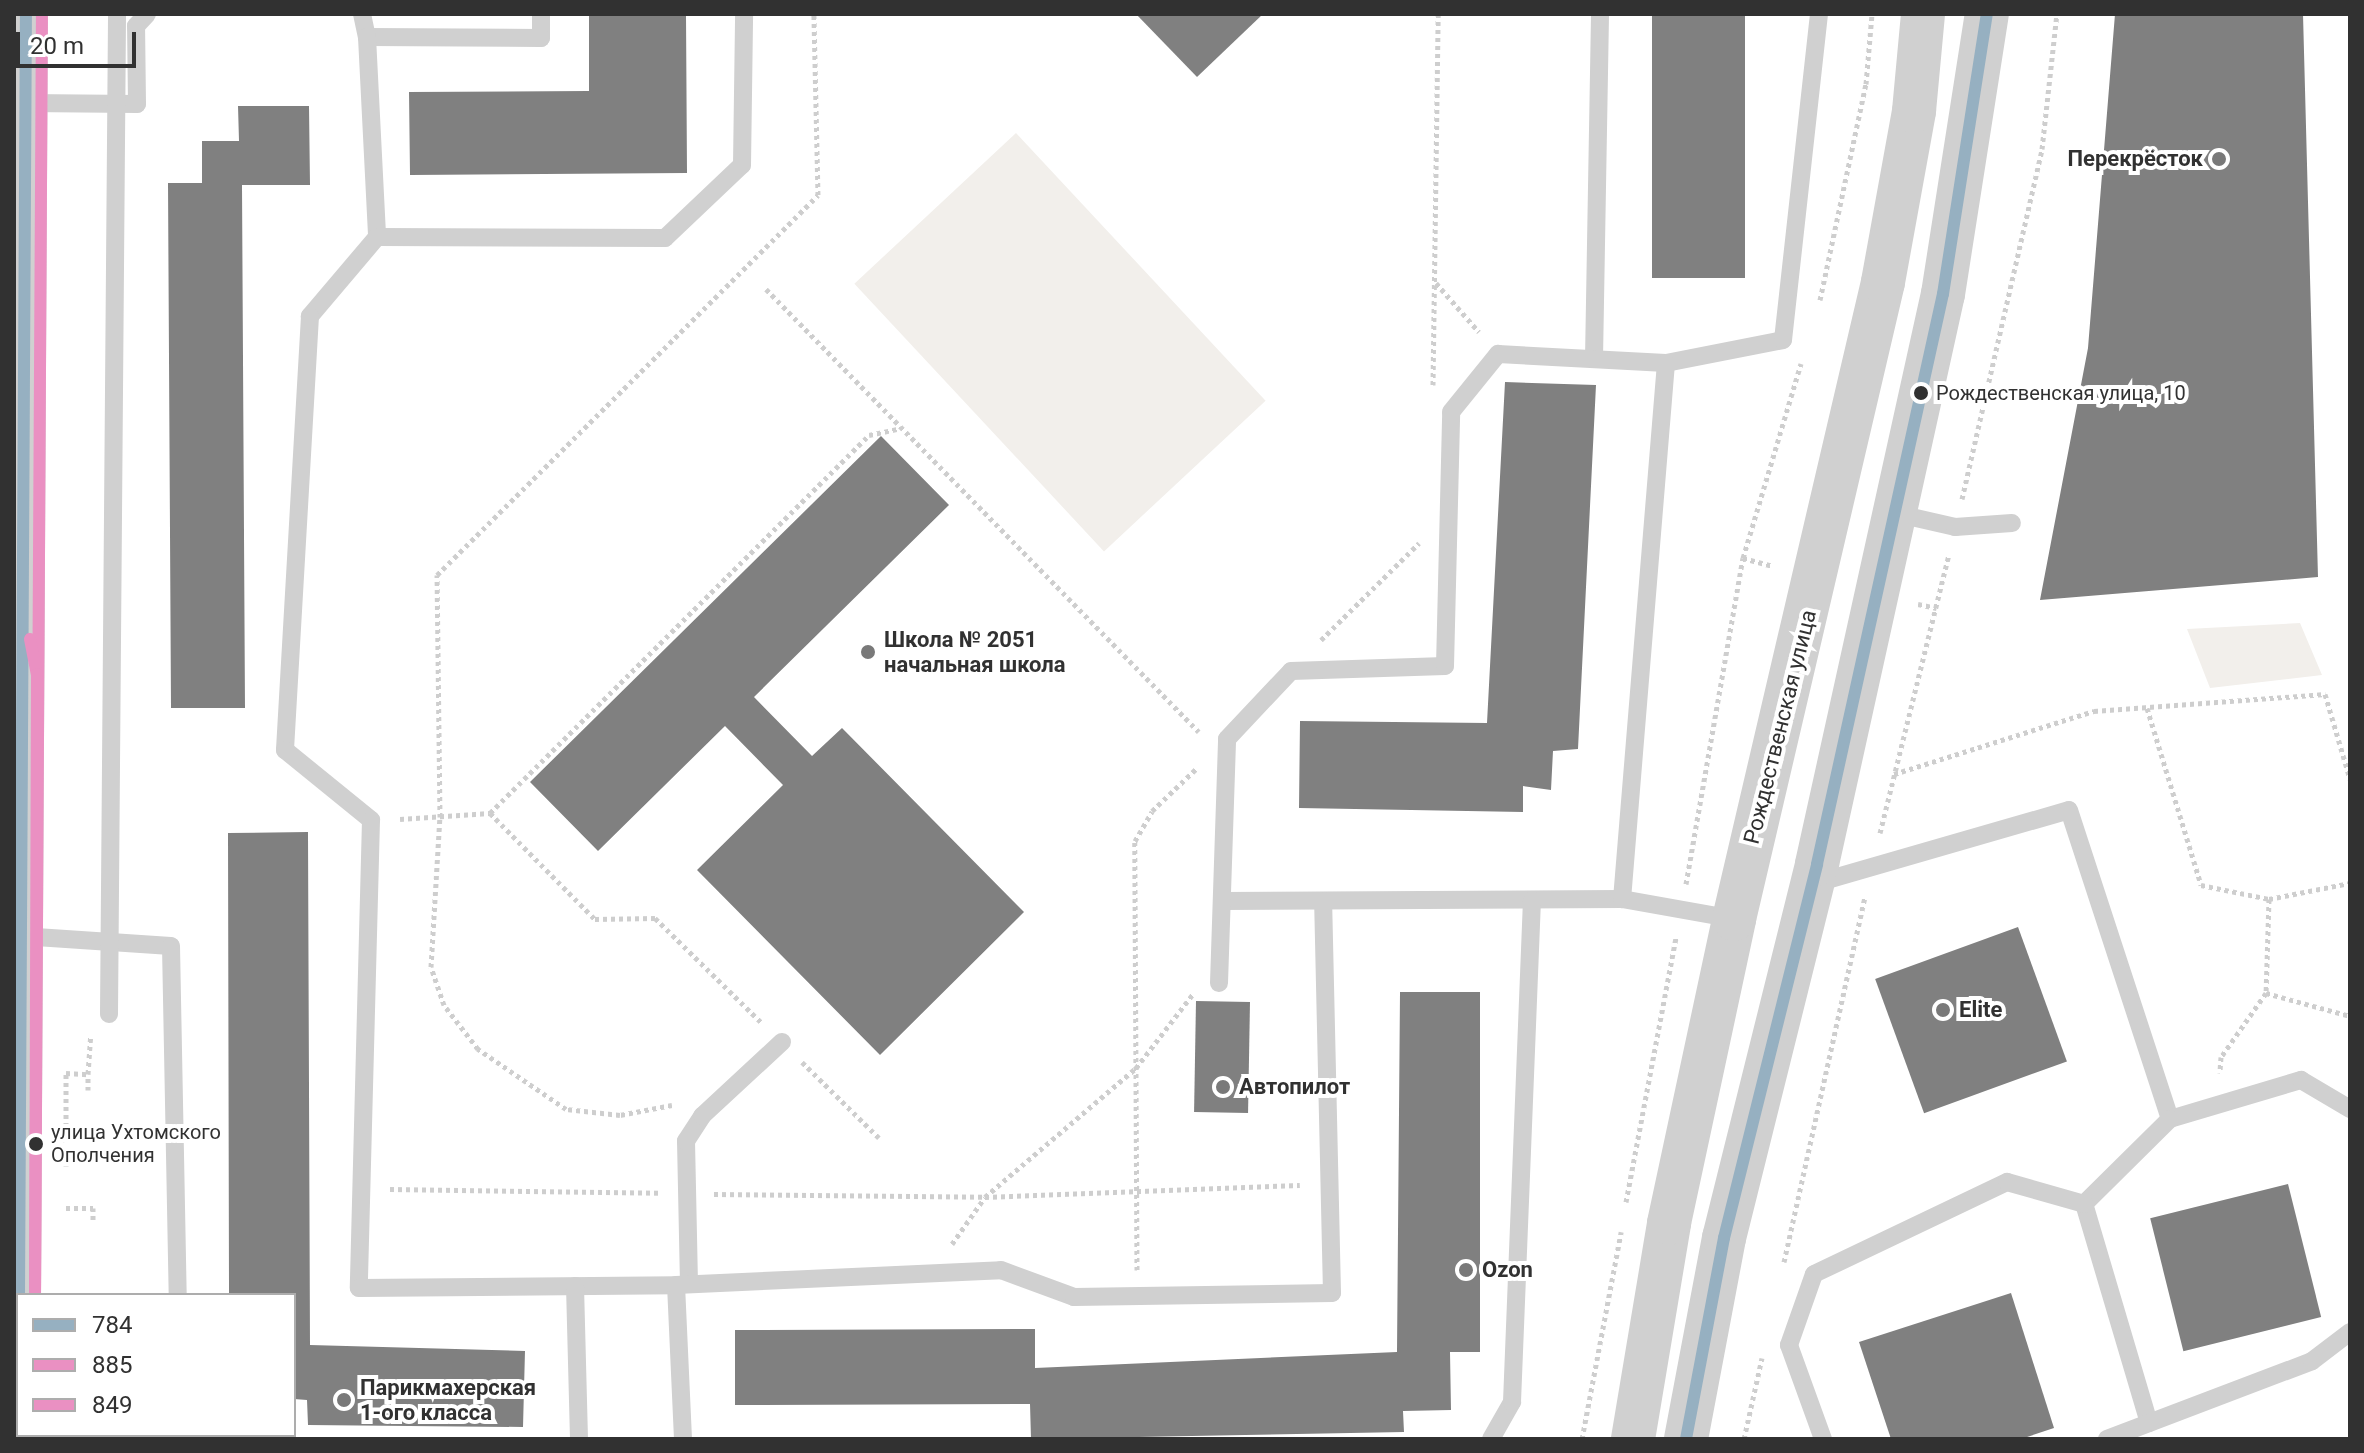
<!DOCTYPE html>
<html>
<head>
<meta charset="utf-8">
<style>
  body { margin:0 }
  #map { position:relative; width:2364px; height:1453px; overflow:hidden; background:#fff; font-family:Roboto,sans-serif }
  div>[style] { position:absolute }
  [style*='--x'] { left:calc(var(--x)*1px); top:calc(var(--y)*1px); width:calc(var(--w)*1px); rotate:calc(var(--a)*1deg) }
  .green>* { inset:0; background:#f2efeb; transform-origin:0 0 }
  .building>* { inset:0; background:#808080; transform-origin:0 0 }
  .path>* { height:5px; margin-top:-2.5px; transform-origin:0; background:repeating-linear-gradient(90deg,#cecece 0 4px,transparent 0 8px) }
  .service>* { height:18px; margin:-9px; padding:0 9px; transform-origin:9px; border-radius:9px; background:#d0d0d0 }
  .tertiary>* { height:44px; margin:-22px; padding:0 22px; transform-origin:22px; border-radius:22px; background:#d0d0d0 }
  .bus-1>* { height:12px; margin:-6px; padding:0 6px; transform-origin:6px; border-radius:6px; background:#96b0c1 }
  .bus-2>* { height:12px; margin:-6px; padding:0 6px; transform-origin:6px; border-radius:6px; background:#ea90c2 }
  .bus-3>* { height:12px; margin:-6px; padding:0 6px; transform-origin:6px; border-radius:6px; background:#ea90c2 }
  .dots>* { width:22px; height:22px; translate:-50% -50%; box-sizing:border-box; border:4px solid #fff; border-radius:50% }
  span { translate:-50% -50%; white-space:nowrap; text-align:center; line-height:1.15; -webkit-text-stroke:8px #fff; paint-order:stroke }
  .bus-label { font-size:20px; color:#313131 }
  .left { translate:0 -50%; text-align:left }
  .poi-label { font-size:22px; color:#313131; font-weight:700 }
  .right { translate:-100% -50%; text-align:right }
  .street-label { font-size:22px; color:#313131 }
  .frame { position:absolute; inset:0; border:16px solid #313131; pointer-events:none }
  .legend { position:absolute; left:16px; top:1293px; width:280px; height:144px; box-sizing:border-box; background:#fff; border:2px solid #adadad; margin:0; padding:10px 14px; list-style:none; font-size:24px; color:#313131 }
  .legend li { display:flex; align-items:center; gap:16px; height:40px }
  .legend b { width:40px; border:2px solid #adadad }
  .scale { position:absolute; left:16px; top:32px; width:120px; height:36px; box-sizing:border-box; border:4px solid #313131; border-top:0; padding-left:10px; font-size:24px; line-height:28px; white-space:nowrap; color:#313131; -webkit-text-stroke:6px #fff; paint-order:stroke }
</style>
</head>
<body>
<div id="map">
  <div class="green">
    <div style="left:1016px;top:133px;width:366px;height:221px;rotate:47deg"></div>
    <div style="clip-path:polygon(2300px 623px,2322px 675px,2210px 688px,2187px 629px)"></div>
  </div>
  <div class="building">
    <div style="clip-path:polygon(589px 14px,686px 14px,687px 173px,410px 175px,409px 92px,589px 91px)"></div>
    <div style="clip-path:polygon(1136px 14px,1263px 14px,1197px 77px)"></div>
    <div style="left:1652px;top:14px;width:93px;height:264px"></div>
    <div style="clip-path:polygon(2115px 14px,2303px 14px,2318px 577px,2040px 600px,2088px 348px)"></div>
    <div style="clip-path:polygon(238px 106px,309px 106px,310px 185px,242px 185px,245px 708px,171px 708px,168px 183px,202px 183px,202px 141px,239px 141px)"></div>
    <div style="clip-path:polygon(1505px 382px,1596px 385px,1578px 749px,1553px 751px,1551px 790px,1523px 786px,1523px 812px,1299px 808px,1300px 721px,1487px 723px)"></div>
    <div style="clip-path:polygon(881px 436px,949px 505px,754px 697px,812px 756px,842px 728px,1024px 912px,880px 1055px,697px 870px,783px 785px,725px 726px,598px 851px,530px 782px)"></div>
    <div style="clip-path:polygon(308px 832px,310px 1345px,525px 1351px,523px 1427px,308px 1425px,307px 1400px,294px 1399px,294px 1295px,229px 1295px,228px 833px)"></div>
    <div style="left:2018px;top:927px;width:143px;height:152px;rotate:70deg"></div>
    <div style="clip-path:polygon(1400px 992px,1480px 992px,1480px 1352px,1450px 1352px,1451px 1410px,1403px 1411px,1404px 1432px,1031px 1439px,1030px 1404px,735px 1405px,735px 1330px,1035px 1329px,1035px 1368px,1397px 1352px)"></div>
    <div style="left:1196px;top:1001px;width:54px;height:111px;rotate:1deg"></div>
    <div style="left:2288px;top:1184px;width:137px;height:142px;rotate:76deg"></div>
    <div style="clip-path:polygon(2011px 1293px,2054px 1428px,2021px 1439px,1891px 1439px,1859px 1342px)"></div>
  </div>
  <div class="path">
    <div style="--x:1436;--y:283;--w:65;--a:48.7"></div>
    <div style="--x:766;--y:289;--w:619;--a:45.65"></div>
    <div style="--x:1820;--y:300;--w:221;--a:-78"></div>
    <div style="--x:1866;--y:84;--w:70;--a:-85.1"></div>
    <div style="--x:1433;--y:385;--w:371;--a:-89.2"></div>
    <div style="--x:1962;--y:499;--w:359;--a:-77.1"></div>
    <div style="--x:2042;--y:149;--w:136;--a:-83.7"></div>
    <div style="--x:1743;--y:558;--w:31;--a:15"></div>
    <div style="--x:1918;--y:604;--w:19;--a:12"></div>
    <div style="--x:1321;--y:640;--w:138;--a:-44.7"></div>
    <div style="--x:2147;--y:708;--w:185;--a:73"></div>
    <div style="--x:2201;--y:885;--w:69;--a:11.6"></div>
    <div style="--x:2269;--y:899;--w:94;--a:91.8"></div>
    <div style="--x:2266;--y:993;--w:78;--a:125.1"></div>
    <div style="--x:2221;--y:1057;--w:16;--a:94"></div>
    <div style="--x:1894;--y:774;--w:210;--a:-17.5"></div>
    <div style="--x:2094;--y:711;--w:232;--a:-4.2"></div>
    <div style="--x:2325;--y:694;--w:89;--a:73.6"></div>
    <div style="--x:490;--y:813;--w:149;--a:45.3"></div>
    <div style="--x:595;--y:919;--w:60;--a:-1"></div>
    <div style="--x:655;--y:918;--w:151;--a:44.5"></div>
    <div style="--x:400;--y:819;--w:90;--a:-3.8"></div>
    <div style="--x:490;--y:813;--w:535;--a:-44.92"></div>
    <div style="--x:869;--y:435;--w:33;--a:-12"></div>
    <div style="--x:1880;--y:833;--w:286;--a:-76.1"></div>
    <div style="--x:1686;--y:884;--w:331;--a:-80.1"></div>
    <div style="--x:1743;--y:558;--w:203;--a:-73.4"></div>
    <div style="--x:2269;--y:899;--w:83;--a:-11.2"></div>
    <div style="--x:2266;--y:993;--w:87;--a:15.3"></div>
    <div style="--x:802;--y:1062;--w:108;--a:44.6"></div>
    <div style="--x:88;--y:1090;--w:16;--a:-90"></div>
    <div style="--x:672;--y:1105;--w:53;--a:169.1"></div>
    <div style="--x:620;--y:1115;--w:54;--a:-173.7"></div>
    <div style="--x:566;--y:1109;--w:107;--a:-145.7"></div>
    <div style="--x:478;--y:1049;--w:56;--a:-127.7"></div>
    <div style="--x:444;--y:1005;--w:40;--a:-108.9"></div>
    <div style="--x:431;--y:967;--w:150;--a:-86.6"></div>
    <div style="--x:440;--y:817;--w:242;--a:-90.7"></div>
    <div style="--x:437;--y:575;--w:538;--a:-44.92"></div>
    <div style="--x:818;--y:195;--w:181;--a:-91.3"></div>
    <div style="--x:66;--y:1166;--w:93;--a:-90"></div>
    <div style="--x:66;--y:1073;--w:22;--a:3"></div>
    <div style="--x:88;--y:1074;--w:39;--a:-86"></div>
    <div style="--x:390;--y:1189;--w:270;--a:0.8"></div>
    <div style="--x:714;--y:1194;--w:271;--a:0.6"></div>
    <div style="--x:985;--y:1197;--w:315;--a:-2.2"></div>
    <div style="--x:1626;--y:1202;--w:270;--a:-79.3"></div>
    <div style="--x:66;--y:1208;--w:27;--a:0"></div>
    <div style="--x:93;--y:1208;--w:15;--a:90"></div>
    <div style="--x:952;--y:1244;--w:57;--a:-54.9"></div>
    <div style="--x:985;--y:1197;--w:199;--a:-40.5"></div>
    <div style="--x:1136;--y:1068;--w:93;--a:-52.4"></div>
    <div style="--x:1784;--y:1262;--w:374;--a:-77.5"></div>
    <div style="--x:1137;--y:1270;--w:429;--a:-90.3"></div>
    <div style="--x:1135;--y:841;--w:34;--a:-60"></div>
    <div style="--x:1152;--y:811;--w:62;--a:-43.7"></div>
    <div style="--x:1582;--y:1439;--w:211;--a:-79.3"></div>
    <div style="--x:1744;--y:1439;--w:83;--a:-77.5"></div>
  </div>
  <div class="service">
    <div style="--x:362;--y:14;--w:24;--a:78"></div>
    <div style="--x:541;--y:14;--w:24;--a:90"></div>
    <div style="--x:541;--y:38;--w:174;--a:-179.7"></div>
    <div style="--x:367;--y:37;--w:200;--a:87.1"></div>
    <div style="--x:377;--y:237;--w:104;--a:130.3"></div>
    <div style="--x:310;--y:316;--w:435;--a:93.3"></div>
    <div style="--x:285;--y:750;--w:111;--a:39.1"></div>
    <div style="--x:371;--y:820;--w:468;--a:91.5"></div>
    <div style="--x:359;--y:1288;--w:317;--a:-0.5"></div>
    <div style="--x:26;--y:103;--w:111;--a:0.5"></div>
    <div style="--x:137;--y:104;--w:78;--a:-90.7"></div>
    <div style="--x:136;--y:26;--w:16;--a:-47"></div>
    <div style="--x:377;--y:237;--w:288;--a:0.2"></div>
    <div style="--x:665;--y:238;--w:106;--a:-43.5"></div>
    <div style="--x:742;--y:165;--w:151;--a:-89.2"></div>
    <div style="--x:1594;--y:359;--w:345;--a:-89"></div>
    <div style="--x:1666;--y:363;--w:119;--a:-11.1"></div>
    <div style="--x:1783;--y:340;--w:328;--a:-83.7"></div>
    <div style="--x:1894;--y:513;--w:63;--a:12.9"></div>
    <div style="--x:1955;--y:527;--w:57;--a:-4"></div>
    <div style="--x:1813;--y:884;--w:266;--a:-16.1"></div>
    <div style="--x:2069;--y:810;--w:325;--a:71.9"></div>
    <div style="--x:2170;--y:1119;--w:137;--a:-16.6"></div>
    <div style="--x:2301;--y:1080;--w:57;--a:30.6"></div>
    <div style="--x:1222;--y:901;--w:400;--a:-0.3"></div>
    <div style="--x:21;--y:936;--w:150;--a:3.8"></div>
    <div style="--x:171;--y:946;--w:349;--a:88.9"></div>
    <div style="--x:1219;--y:983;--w:244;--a:-88.1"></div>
    <div style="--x:1227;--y:739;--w:93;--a:-46.7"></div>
    <div style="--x:1291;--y:671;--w:154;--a:-1.9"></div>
    <div style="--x:1445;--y:666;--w:254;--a:-88.6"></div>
    <div style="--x:1451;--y:412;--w:75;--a:-51"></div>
    <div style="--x:1498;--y:354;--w:168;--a:3.1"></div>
    <div style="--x:1666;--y:363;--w:538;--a:94.69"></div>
    <div style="--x:1622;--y:899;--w:114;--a:10.1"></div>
    <div style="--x:109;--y:1014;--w:1000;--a:-89.54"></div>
    <div style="--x:689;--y:1284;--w:143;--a:-91.2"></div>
    <div style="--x:686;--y:1141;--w:30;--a:-57"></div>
    <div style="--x:702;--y:1116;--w:109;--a:-42.8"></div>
    <div style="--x:575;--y:1286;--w:153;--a:88.5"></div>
    <div style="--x:2149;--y:1423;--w:228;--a:-106.5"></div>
    <div style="--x:2084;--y:1204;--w:121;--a:-44.7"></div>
    <div style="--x:206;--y:1435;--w:6;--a:45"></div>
    <div style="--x:683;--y:1439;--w:154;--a:-92.6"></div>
    <div style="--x:676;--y:1285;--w:325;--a:-2.6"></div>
    <div style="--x:1001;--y:1270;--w:78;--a:20.3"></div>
    <div style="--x:1074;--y:1297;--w:258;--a:-0.9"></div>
    <div style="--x:1332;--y:1293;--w:392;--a:-91.3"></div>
    <div style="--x:1491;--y:1439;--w:43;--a:-60.4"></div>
    <div style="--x:1512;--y:1402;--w:502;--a:-87.72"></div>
    <div style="--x:1823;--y:1439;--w:100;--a:-109.9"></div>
    <div style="--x:1789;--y:1345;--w:75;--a:-70.6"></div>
    <div style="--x:1814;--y:1274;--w:214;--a:-25.5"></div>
    <div style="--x:2007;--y:1182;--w:80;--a:15.9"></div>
    <div style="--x:2107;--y:1439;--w:219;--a:-20.8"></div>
    <div style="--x:2312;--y:1361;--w:48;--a:-37.3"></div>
  </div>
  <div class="tertiary">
    <div style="--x:19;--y:1295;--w:1281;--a:-89.69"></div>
    <div style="--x:18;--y:1439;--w:37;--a:-90"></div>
    <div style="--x:1633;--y:1439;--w:219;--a:-80.5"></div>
    <div style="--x:1669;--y:1223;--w:311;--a:-77.9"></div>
    <div style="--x:1734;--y:919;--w:654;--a:-76.83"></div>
    <div style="--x:1883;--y:282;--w:174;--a:-79.7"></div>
    <div style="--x:1914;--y:111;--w:97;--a:-84.7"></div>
    <div style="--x:1686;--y:1439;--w:205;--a:-79.3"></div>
    <div style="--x:1724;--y:1238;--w:385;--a:-76"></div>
    <div style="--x:1817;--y:864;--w:584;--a:-77.54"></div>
    <div style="--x:1943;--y:294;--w:283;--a:-81.1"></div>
  </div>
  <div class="bus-1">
    <div style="--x:19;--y:1295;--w:1281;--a:-89.69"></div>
    <div style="--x:1686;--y:1439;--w:205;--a:-79.3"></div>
    <div style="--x:1724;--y:1238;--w:385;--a:-76"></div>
    <div style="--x:1817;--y:864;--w:584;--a:-77.54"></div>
    <div style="--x:1943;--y:294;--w:283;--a:-81.1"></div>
  </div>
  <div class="bus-2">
    <div style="--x:35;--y:1295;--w:1281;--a:-89.69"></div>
  </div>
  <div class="bus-3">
    <div style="--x:30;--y:639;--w:36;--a:79"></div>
    <div style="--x:37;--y:674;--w:621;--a:90.18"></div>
  </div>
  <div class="dots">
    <div style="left:2219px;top:159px;background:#797979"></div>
    <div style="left:1921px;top:393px;background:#313131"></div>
    <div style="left:868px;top:652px;background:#797979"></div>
    <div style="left:1943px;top:1010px;background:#797979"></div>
    <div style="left:1223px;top:1087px;background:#797979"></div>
    <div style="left:36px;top:1144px;background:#313131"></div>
    <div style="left:1466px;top:1270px;background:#797979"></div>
    <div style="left:344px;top:1400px;background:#797979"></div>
  </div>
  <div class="bus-label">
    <span class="left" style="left:1936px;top:393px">Рождественская улица, 10</span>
    <span class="left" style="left:51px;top:1144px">улица Ухтомского<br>Ополчения</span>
  </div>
  <div class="poi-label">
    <span class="right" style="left:2203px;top:159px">Перекрёсток</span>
    <span class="left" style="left:884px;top:652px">Школа № 2051<br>начальная школа</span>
    <span class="left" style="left:1959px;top:1010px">Elite</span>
    <span class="left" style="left:1239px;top:1087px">Автопилот</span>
    <span class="left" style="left:1482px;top:1270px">Ozon</span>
    <span class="left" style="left:360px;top:1400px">Парикмахерская<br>1-ого класса</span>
  </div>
  <div class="street-label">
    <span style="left:1780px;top:727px;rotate:-76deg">Рождественская улица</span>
  </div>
  <div class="frame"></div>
  <ul class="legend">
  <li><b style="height:10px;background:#96b0c1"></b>784</li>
  <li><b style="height:10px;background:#ea90c2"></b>885</li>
  <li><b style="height:10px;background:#ea90c2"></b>849</li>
  </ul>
  <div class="scale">20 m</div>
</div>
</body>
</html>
